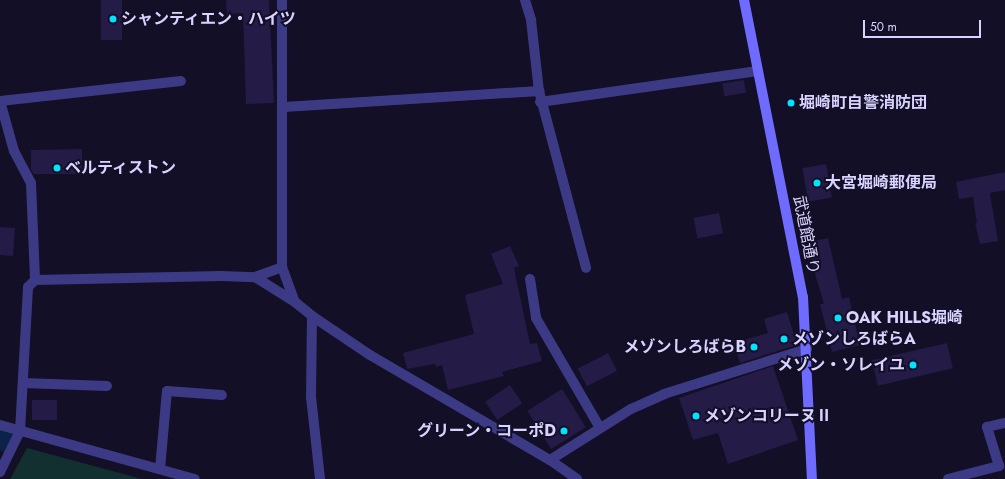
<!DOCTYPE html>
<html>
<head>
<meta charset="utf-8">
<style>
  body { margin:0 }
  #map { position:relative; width:1005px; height:479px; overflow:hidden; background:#130f26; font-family:Jost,"Noto Sans JP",sans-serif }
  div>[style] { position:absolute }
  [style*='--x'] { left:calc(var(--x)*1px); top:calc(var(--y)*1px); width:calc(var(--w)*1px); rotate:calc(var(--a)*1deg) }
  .green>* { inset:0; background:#12302f }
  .river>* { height:28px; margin:-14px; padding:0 14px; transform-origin:14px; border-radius:14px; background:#0c2248 }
  .building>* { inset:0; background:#241b47; transform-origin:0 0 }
  .street>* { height:10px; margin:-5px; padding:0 5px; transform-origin:5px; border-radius:5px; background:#3d3a85 }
  .secondary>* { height:10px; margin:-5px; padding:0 5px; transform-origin:5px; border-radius:5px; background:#6f6bff }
  .dots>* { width:11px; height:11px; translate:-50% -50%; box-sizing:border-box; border:2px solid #130f26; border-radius:50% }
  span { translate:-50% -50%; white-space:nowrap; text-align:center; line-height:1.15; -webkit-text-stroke:4px #130f26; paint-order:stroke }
  .poi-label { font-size:16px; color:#d9d4ff; font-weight:700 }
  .left { translate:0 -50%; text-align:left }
  .right { translate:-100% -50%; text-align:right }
  .street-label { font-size:16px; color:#d9d4ff }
  .scale { position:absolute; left:863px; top:20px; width:118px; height:18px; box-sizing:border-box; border:2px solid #d9d4ff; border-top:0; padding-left:5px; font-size:12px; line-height:14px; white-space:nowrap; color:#d9d4ff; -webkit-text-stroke:3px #130f26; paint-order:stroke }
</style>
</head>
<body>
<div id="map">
  <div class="green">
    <div style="clip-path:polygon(27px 448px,142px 479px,10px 479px)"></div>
  </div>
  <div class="river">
    <div style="--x:0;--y:436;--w:7;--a:16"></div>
  </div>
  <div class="building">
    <div style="left:101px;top:0;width:21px;height:40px"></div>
    <div style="clip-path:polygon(226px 0,269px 0,274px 103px,246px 104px,243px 13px,227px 14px)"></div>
    <div style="left:744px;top:80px;width:13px;height:22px;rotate:81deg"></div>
    <div style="clip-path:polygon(82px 149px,82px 174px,34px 174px,31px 170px,31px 150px)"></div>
    <div style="left:826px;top:164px;width:34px;height:24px;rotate:80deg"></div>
    <div style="clip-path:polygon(1005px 172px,1005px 190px,990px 193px,998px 241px,980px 244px,975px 223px,977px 223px,973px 197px,959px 199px,956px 182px)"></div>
    <div style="left:719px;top:213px;width:21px;height:26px;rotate:79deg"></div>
    <div style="left:0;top:227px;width:15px;height:28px;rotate:4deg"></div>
    <div style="clip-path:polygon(828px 238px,842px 299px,849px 297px,860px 345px,832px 352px,820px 304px,824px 304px,806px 243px)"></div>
    <div style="clip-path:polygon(510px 246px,519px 266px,514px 268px,530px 344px,537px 343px,542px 361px,502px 372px,504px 376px,448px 390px,442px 365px,436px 367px,435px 364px,407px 369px,403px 353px,474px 334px,465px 295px,503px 284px,491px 254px)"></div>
    <div style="clip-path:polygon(787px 312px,797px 345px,740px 363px,734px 343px,768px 333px,764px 319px)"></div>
    <div style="left:947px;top:343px;width:26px;height:77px;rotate:77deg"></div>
    <div style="left:608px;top:353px;width:20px;height:34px;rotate:63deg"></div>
    <div style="clip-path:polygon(773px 366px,798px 440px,728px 464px,718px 433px,693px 440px,679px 398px)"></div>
    <div style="left:510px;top:385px;width:22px;height:30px;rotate:56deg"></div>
    <div style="left:562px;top:389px;width:45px;height:41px;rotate:58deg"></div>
    <div style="left:32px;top:400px;width:25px;height:20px"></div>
  </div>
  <div class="street">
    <div style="--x:282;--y:0;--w:267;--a:90"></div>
    <div style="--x:282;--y:267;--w:37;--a:70"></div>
    <div style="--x:525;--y:0;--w:21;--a:73"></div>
    <div style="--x:531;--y:20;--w:71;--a:83.6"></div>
    <div style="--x:0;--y:101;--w:52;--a:74.4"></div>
    <div style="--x:14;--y:151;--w:36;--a:62"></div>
    <div style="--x:31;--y:183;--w:97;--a:87.6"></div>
    <div style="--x:0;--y:101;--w:182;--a:-6.3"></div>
    <div style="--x:540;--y:102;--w:220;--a:-8.1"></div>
    <div style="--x:284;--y:107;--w:256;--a:-3.6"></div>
    <div style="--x:539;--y:91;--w:183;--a:75.1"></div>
    <div style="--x:255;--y:277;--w:29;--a:-20"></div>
    <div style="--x:530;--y:279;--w:39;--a:81"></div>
    <div style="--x:536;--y:318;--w:127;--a:59.8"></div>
    <div style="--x:312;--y:316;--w:81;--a:90.7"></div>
    <div style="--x:311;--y:397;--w:82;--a:83.7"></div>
    <div style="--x:23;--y:383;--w:84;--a:2"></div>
    <div style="--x:0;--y:425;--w:202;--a:15.5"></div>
    <div style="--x:550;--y:460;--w:96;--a:-32.2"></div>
    <div style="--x:631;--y:409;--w:36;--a:-24"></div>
    <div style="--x:664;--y:394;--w:150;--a:-17.5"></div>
    <div style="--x:160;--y:469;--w:78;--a:-84.9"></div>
    <div style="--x:167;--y:391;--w:55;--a:4.2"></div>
    <div style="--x:0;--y:472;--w:46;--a:-64"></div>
    <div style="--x:20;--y:431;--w:144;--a:-86.8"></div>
    <div style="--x:28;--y:287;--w:10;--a:-45"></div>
    <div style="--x:35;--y:280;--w:186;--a:-1.2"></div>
    <div style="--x:221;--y:276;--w:34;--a:2"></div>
    <div style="--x:255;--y:277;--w:47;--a:32"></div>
    <div style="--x:295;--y:302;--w:22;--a:39"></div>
    <div style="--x:312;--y:316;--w:70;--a:33.9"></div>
    <div style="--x:370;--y:355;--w:208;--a:30.3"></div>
    <div style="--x:550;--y:460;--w:33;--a:35"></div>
    <div style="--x:948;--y:479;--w:53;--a:-14.3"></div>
    <div style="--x:999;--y:466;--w:41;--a:-107.1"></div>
    <div style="--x:987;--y:427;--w:18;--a:-13"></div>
  </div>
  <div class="secondary">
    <div style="--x:744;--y:0;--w:303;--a:78.8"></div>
    <div style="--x:803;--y:297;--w:182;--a:87.2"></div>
  </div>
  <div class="dots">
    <div style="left:113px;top:19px;background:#00e5ff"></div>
    <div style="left:791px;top:103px;background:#00e5ff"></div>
    <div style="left:57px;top:168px;background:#00e5ff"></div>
    <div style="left:817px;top:183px;background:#00e5ff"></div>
    <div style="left:838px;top:318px;background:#00e5ff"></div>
    <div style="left:784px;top:339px;background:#00e5ff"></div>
    <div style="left:754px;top:347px;background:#00e5ff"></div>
    <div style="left:913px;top:365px;background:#00e5ff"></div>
    <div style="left:696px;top:416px;background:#00e5ff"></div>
    <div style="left:564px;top:431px;background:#00e5ff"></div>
  </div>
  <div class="poi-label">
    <span class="left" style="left:121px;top:19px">シャンティエン・ハイツ</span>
    <span class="left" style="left:799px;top:103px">堀崎町自警消防団</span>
    <span class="left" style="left:65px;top:168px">ベルティストン</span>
    <span class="left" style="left:825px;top:183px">大宮堀崎郵便局</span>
    <span class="left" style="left:846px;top:318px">OAK HILLS堀崎</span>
    <span class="left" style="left:792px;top:339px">メゾンしろばらA</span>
    <span class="right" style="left:746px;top:347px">メゾンしろばらB</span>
    <span class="right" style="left:905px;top:365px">メゾン・ソレイユ</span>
    <span class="left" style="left:704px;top:416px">メゾンコリーヌⅡ</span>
    <span class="right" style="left:556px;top:431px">グリーン・コーポD</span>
  </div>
  <div class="street-label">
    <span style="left:806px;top:235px;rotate:79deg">武道館通り</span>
  </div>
  <div class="scale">50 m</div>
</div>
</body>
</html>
